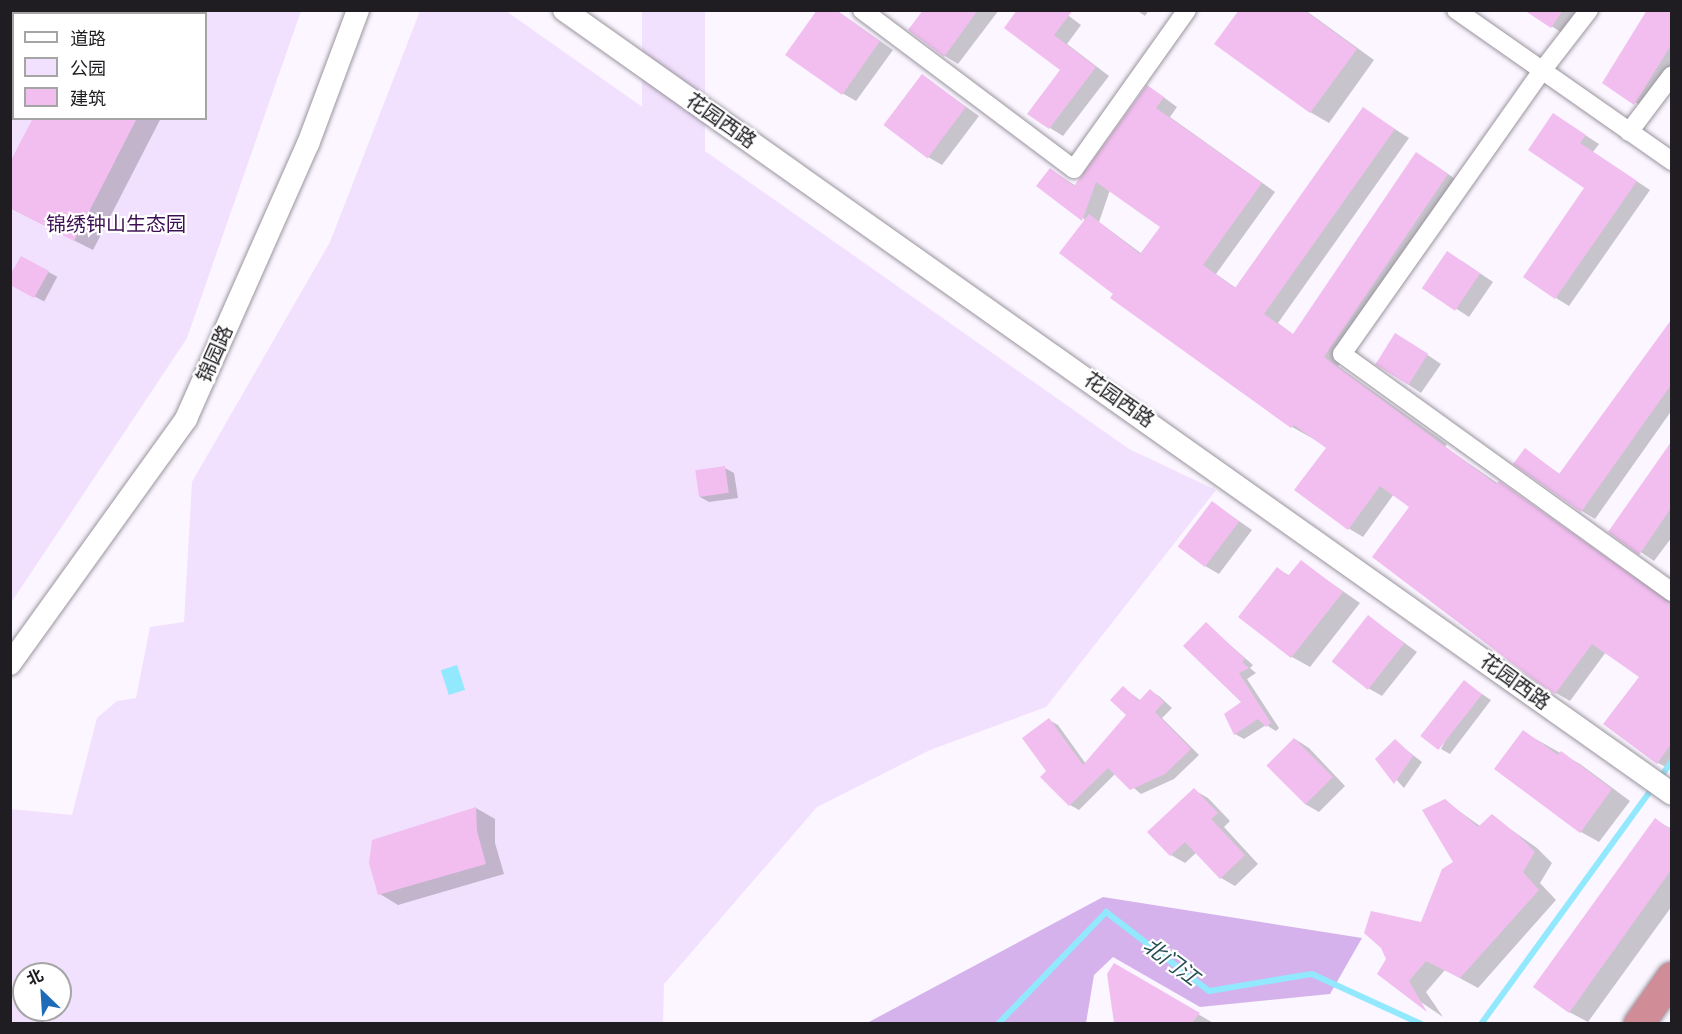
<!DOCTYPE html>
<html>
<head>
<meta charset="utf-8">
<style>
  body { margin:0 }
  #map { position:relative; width:1682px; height:1034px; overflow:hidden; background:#fbf6ff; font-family:"Fira Sans","Noto Sans SC",sans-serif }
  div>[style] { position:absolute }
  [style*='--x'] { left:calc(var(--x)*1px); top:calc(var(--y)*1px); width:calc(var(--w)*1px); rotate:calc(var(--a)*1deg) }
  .green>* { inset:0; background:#f2e1fe; transform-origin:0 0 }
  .forest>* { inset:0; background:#d5b2eb }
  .water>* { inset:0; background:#92e8fc; transform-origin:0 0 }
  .shadow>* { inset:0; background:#0003; transform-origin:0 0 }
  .stream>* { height:6px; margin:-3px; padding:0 3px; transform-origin:3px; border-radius:3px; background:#92e8fc }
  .building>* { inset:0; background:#f2bef0; transform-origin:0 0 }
  .roads { filter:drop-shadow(0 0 2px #9a949e) drop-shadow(0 0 2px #9a949e) }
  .minor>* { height:18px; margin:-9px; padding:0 9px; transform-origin:9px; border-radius:9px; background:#fff }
  .tertiary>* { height:22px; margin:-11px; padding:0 11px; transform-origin:11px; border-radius:11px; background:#fff }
  .trunk>* { height:30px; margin:-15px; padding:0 15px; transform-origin:15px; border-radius:15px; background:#d08c97 }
  span { translate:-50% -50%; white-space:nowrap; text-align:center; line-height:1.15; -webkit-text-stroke:4.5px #fff; paint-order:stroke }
  .street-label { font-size:20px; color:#1f1d21 }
  .park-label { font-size:20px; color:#3e1154 }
  .water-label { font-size:21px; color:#254c55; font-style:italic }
  .frame { position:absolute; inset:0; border:12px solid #1f1d21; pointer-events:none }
  .legend { position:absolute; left:12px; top:12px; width:195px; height:108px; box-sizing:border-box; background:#fff; border:2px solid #a5a5a6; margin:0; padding:8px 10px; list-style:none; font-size:18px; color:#1f1d21 }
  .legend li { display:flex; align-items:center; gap:12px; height:30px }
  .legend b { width:30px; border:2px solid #a5a5a6 }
  .north { position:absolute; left:12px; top:962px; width:60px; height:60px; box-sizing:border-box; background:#fff; border:2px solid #a5a5a6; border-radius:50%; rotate:335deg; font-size:16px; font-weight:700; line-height:24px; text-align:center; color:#1f1d21 }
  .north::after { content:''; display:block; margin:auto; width:21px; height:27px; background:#1e6bba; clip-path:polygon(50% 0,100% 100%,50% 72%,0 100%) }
</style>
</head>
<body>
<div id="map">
  <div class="green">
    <div style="clip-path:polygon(evenodd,11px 11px,301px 11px,187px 338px,11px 603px,11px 11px,14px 14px,206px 14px,206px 118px,14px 118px,14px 14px)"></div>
    <div style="clip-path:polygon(evenodd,420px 11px,506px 11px,1129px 449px,1216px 490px,1046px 707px,930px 750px,817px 807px,664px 984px,663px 1023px,11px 1023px,10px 809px,72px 815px,97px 718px,117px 701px,136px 698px,150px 627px,184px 622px,192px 482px,330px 242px,420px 11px,24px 974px,60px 974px,60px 1010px,24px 1010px,24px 974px)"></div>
    <div style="left:642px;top:11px;width:63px;height:788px"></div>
  </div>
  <div class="forest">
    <div style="clip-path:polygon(1103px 897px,1362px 938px,1330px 994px,1200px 1007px,1113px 957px,1094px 975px,1086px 1023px,867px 1023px)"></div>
  </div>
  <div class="water">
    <div style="left:457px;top:665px;width:26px;height:17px;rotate:72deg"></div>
  </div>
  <div class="shadow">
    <div style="clip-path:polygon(836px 10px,893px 50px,856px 101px,842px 93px)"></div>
    <div style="clip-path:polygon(925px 10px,999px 10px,958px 64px,945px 56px)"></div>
    <div style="clip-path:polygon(1061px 10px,1081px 25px,1067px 44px,1109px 76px,1063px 136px,1050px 128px,1062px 70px,1006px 27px)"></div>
    <div style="clip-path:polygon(1136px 10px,1149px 10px,1145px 16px)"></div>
    <div style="clip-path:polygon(1241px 10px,1305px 10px,1374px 60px,1329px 123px,1310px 112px)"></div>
    <div style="clip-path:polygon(1527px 10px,1583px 10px,1565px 35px)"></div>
    <div style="clip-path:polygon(1650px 10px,1672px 10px,1672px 76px,1649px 111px,1604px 82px)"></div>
    <div style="clip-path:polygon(923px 76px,979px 116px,942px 165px,928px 157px)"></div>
    <div style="clip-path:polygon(evenodd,1162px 96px,1177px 107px,1170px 117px,1275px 192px,1216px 274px,1236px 288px,1363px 109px,1409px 138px,1278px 323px,1294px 335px,1431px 162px,1461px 183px,1338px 366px,1447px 444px,1445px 447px,1672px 603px,1672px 770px,1658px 763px,1641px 677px,1606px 652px,1570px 701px,1556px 693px,1411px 507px,1394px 494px,1363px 537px,1348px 528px,1328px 447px,1292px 427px,1112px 298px,1115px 294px,1086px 222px,1051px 170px,1076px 186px,1162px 96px,1110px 190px,1162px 227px,1142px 254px,1099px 222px,1110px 190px)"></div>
    <div style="clip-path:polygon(1554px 115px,1599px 144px,1593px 152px,1650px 190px,1569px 306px,1556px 298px,1586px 187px)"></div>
    <div style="clip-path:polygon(34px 118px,161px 118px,93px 250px,10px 208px)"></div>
    <div style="left:22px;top:258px;width:40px;height:28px;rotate:28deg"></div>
    <div style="clip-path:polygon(1462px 261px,1493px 282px,1469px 317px,1424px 288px)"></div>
    <div style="clip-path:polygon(1672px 322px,1672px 410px,1595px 519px,1582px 511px,1526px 450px,1561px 475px)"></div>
    <div style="clip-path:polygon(1410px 343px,1441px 364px,1421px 393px,1376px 363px)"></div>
    <div style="clip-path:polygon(1672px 445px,1672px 537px,1654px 561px,1610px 531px)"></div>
    <div style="clip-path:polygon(725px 468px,734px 473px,738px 498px,709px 502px,700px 497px)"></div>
    <div style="clip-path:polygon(1213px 503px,1252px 530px,1219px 574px,1205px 566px)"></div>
    <div style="clip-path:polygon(1301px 562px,1360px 603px,1310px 667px,1292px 657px,1278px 569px,1290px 576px)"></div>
    <div style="clip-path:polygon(1369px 617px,1417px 652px,1382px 696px,1368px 688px)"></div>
    <div style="clip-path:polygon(1206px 624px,1253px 665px,1250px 668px,1256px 673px,1247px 679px,1279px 728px,1276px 731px,1266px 725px,1244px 739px,1235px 734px,1243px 702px)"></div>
    <div style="clip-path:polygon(1124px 688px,1141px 701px,1150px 691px,1159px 696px,1172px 708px,1162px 718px,1199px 755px,1174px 779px,1141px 794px,1116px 773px,1079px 810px,1070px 805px,1048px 771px,1049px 720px,1058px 725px,1086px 764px,1128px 715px)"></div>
    <div style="clip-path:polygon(1473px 688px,1491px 700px,1450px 754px,1441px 749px)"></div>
    <div style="clip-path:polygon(1523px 732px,1580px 764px,1630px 801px,1599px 842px,1581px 832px)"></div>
    <div style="clip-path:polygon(1295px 739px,1309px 748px,1345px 786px,1319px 812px,1305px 804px)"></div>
    <div style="clip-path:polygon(1395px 741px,1422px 762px,1404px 788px,1377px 759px)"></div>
    <div style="clip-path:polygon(1194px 790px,1208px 798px,1230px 821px,1224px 827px,1258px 864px,1235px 886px,1221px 878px,1197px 852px,1185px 863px,1171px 855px)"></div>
    <div style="clip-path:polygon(1445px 801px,1480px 826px,1492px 816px,1537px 848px,1552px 863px,1540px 883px,1556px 900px,1478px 988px,1445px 970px,1426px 992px,1443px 1017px,1379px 974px,1422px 924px,1455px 862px)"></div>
    <div style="clip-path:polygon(476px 808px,495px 819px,495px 843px,504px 874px,398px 905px,380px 894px,374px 841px)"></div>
    <div style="clip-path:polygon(1655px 820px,1672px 829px,1672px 906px,1588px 1022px,1569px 1012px)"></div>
    <div style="clip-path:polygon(1114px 965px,1215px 1024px,1116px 1024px,1108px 975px)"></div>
  </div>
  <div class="stream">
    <div style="--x:998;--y:1024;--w:156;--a:-46"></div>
    <div style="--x:1106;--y:912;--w:130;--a:37.5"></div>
    <div style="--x:1209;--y:991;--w:104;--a:-9.4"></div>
    <div style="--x:1312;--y:974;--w:120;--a:24.6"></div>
    <div style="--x:1481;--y:1024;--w:325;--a:-54"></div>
  </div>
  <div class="building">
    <div style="clip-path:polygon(817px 10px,836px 10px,880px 41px,842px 95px,785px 55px)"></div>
    <div style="clip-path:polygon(923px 10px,978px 10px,944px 57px,908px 30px)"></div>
    <div style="clip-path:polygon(1017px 10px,1073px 10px,1054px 35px,1096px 67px,1049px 129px,1027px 114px,1060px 70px,1004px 28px)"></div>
    <div style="clip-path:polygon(1239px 10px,1304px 10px,1357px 49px,1310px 113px,1214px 44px)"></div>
    <div style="clip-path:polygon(1524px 10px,1563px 10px,1551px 28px)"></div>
    <div style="clip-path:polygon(1647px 10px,1671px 10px,1671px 45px,1634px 105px,1602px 83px)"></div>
    <div style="left:922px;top:74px;width:55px;height:64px;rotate:37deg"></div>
    <div style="clip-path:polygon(1147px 85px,1164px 97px,1156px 108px,1262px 183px,1203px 265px,1235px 288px,1363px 107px,1395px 129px,1264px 314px,1293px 334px,1416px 152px,1448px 174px,1324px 357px,1496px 484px,1499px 481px,1671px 603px,1671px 744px,1657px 764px,1603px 724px,1639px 677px,1592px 644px,1555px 694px,1537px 682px,1372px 557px,1409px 507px,1380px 486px,1348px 530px,1294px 490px,1326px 448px,1294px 425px,1291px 428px,1110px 298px,1113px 294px,1059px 253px,1089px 214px,1140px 254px,1160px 227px,1096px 182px,1082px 221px,1036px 186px,1050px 168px,1074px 186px)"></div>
    <div style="clip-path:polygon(1553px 113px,1586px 135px,1580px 143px,1637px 181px,1555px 299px,1523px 277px,1584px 188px,1528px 150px)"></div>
    <div style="clip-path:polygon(33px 118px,137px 118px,74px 241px,10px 208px,10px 162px)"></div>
    <div style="left:1447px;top:251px;width:40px;height:45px;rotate:34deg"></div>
    <div style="clip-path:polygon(21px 256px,49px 271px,34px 298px,10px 285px,10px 275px)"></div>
    <div style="clip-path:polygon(1671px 320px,1671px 385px,1581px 512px,1513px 464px,1525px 448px,1559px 474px)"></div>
    <div style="left:1395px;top:333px;width:39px;height:37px;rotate:32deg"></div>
    <div style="clip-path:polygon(1671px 442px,1671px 508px,1639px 555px,1608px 532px)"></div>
    <div style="left:725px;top:466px;width:27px;height:30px;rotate:82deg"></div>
    <div style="left:1212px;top:501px;width:34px;height:57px;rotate:37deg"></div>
    <div style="clip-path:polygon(1301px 560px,1343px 592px,1291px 658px,1238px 617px,1277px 567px,1288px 576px)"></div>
    <div style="left:1368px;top:615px;width:46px;height:59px;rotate:38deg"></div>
    <div style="clip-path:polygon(1206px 622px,1245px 659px,1242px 662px,1249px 668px,1239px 673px,1271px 723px,1266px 727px,1258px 719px,1234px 735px,1224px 714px,1241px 702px,1183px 646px)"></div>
    <div style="left:1464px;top:680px;width:23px;height:71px;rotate:38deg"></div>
    <div style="clip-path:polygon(1123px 686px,1139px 701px,1150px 689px,1164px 702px,1155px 712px,1191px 749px,1165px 774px,1130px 790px,1108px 768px,1069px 806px,1040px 777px,1046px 771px,1022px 738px,1049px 718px,1083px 765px,1126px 715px,1110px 700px)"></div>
    <div style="clip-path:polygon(1523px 730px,1558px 755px,1561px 751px,1612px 789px,1580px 833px,1494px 769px)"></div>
    <div style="left:1294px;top:738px;width:55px;height:39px;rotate:45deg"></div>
    <div style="clip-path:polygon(1395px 739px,1413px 756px,1394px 784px,1375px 759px)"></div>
    <div style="clip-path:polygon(1194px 788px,1218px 813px,1211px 819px,1245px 855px,1220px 879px,1185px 842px,1170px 856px,1147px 832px)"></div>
    <div style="clip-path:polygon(1445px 799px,1478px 827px,1492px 814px,1519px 836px,1535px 852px,1523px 872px,1539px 890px,1460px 978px,1426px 961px,1409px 981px,1427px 1012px,1377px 974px,1386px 959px,1381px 948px,1364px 933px,1371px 911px,1421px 922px,1442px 869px,1453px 862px,1422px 810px)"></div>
    <div style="clip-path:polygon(476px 807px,477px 831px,486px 864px,378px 895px,369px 863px,372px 840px)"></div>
    <div style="clip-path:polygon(1655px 818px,1671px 830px,1671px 870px,1569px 1013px,1533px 987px)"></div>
    <div style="clip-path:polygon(1114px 963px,1200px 1013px,1192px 1023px,1114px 1023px,1107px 974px)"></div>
  </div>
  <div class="roads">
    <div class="minor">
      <div style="--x:862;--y:10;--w:265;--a:36.9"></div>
      <div style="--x:1074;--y:169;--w:195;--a:-54.6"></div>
      <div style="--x:1456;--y:10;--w:264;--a:35"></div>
      <div style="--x:1589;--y:10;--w:78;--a:127.7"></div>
      <div style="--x:1541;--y:72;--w:345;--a:125.2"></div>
      <div style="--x:1342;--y:354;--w:407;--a:35.8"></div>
      <div style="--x:1629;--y:132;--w:71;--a:-53"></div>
    </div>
    <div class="tertiary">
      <div style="--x:564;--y:10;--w:1357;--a:35.28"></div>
      <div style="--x:10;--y:664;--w:302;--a:-54.3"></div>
      <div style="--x:186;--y:419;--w:301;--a:-66.1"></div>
      <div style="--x:308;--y:144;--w:143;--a:-69.5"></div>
    </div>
    <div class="trunk">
      <div style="--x:1639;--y:1024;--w:57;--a:-54.9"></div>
    </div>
  </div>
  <div class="street-label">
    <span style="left:721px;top:121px;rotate:35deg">花园西路</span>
    <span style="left:215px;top:354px;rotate:-66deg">锦园路</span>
    <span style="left:1119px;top:400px;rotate:35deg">花园西路</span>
    <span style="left:1515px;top:682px;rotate:36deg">花园西路</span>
  </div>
  <div class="park-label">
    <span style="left:116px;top:224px">锦绣钟山生态园</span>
  </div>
  <div class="water-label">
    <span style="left:1171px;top:962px;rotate:37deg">北门江</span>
  </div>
  <div class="frame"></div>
  <ul class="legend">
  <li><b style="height:8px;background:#fff"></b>道路</li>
  <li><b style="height:16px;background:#f2e1fe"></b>公园</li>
  <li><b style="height:16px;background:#f2bef0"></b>建筑</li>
  </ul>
  <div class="north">北</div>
</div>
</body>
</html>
